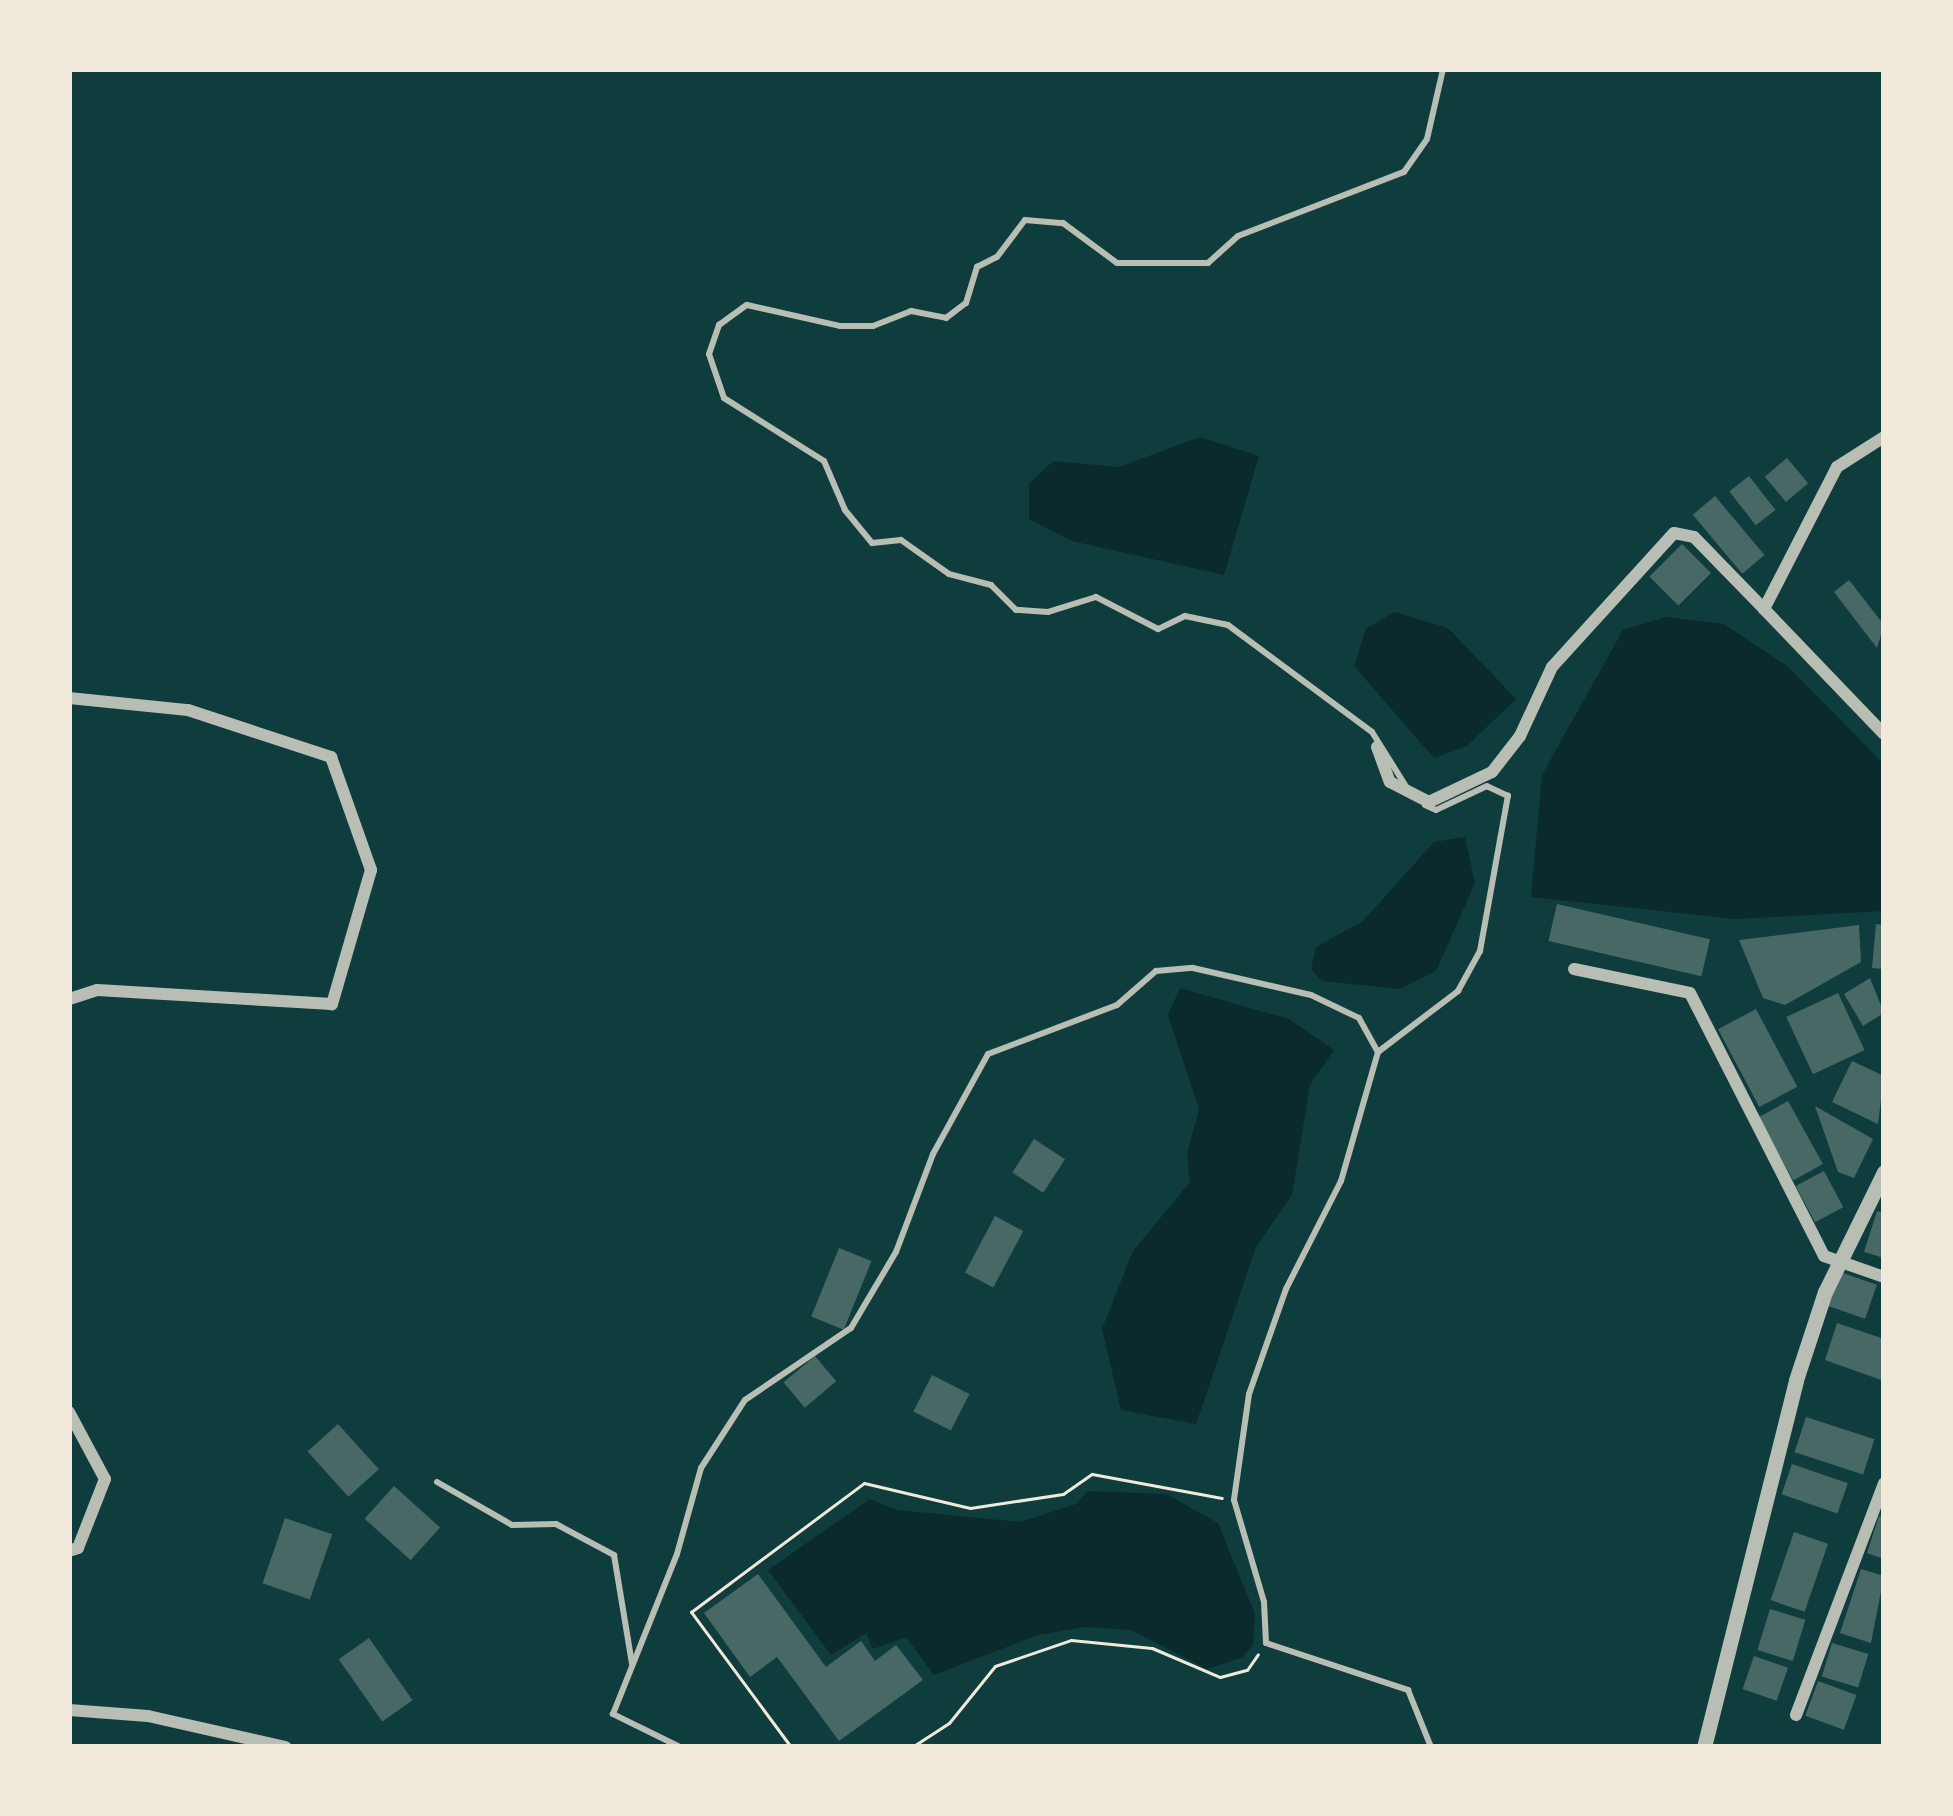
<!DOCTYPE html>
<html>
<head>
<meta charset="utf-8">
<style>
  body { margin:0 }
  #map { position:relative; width:1953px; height:1816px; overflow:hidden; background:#0f3d3e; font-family:"Zilla Slab",serif }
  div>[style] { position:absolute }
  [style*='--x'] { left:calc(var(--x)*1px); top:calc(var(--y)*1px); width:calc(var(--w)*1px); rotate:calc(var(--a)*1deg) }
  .water>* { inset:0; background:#0a2a2b }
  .building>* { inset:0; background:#486865; transform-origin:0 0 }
  .path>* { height:3px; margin:-1.5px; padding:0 1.5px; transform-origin:1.5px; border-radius:1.5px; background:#f1e9da }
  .service>* { height:6px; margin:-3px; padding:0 3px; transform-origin:3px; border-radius:3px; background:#b8beb3 }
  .minor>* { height:12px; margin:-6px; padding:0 6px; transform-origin:6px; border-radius:6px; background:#b8beb3 }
  .tertiary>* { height:15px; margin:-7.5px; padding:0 7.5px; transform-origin:7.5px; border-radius:7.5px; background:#b8beb3 }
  span { translate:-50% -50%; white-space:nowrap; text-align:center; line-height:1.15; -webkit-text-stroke:12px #f1e9da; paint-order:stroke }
  .frame { position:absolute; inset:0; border:72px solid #f1e9da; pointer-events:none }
</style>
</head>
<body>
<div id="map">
  <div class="water">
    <div style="clip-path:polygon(1200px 437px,1259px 456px,1224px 575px,1072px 541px,1029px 519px,1029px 484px,1053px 461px,1119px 467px)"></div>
    <div style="clip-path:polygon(1394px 612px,1448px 628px,1516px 699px,1467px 746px,1434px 758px,1354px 666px,1366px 629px)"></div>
    <div style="clip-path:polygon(1666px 617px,1724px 624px,1787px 666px,1884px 764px,1884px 911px,1735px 919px,1531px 897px,1542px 775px,1623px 630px)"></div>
    <div style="clip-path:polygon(1465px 837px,1475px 883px,1436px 971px,1400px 989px,1322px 981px,1311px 969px,1316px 947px,1363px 921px,1434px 842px)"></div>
    <div style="clip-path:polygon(1180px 988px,1289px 1019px,1334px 1050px,1310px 1085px,1292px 1195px,1256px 1247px,1196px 1424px,1121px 1410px,1102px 1329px,1133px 1251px,1190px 1182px,1187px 1154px,1199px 1109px,1168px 1015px)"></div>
    <div style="clip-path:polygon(1088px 1491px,1166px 1494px,1218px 1523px,1255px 1614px,1253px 1644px,1243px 1657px,1207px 1669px,1131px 1630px,1084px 1627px,1038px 1635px,934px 1675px,906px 1637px,873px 1649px,866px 1633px,831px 1655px,768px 1570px,870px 1499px,897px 1510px,1020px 1522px,1076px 1504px)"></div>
  </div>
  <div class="building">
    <div style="left:1787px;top:458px;width:33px;height:29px;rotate:50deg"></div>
    <div style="left:1749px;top:476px;width:43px;height:25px;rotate:52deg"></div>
    <div style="left:1715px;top:496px;width:77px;height:29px;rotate:50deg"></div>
    <div style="left:1682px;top:544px;width:41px;height:46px;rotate:45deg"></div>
    <div style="clip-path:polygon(1849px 580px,1884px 625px,1877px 648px,1834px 592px)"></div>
    <div style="left:1557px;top:904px;width:157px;height:38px;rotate:13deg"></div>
    <div style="clip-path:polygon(1876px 924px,1884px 925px,1884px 969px,1872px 968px)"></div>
    <div style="clip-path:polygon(1859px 925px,1861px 962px,1785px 1005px,1763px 998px,1739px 940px)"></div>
    <div style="clip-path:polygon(1870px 978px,1884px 1013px,1863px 1026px,1844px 994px)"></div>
    <div style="left:1838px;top:993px;width:63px;height:57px;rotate:65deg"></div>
    <div style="left:1756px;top:1009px;width:88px;height:43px;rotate:62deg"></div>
    <div style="clip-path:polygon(1852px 1061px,1884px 1076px,1878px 1124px,1832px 1102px)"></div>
    <div style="left:1788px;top:1101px;width:72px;height:34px;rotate:61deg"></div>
    <div style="clip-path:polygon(1815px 1106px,1873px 1139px,1854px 1178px,1838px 1172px)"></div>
    <div style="left:1034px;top:1139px;width:37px;height:40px;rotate:33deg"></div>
    <div style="left:1824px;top:1171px;width:41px;height:32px;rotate:62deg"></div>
    <div style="clip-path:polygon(1877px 1211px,1884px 1213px,1884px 1258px,1864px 1252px)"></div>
    <div style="left:995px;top:1216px;width:32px;height:64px;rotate:28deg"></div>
    <div style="left:839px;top:1248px;width:35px;height:74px;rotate:22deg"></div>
    <div style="left:1840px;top:1272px;width:39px;height:36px;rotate:19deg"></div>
    <div style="clip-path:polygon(1837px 1323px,1884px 1339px,1884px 1381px,1825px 1360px)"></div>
    <div style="left:815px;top:1356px;width:33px;height:41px;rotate:50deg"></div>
    <div style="left:932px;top:1375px;width:42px;height:41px;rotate:27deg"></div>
    <div style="left:1806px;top:1417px;width:72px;height:37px;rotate:18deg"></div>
    <div style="left:338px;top:1424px;width:61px;height:41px;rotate:48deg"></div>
    <div style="left:1792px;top:1464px;width:59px;height:32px;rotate:19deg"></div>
    <div style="left:394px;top:1486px;width:62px;height:44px;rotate:42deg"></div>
    <div style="clip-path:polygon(1879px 1516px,1884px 1517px,1884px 1559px,1867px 1553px)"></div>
    <div style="left:285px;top:1518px;width:50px;height:69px;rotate:19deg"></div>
    <div style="left:1794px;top:1532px;width:36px;height:72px;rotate:19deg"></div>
    <div style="clip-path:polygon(1861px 1569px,1884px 1576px,1871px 1643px,1840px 1633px)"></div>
    <div style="clip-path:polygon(758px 1574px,826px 1667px,861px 1641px,875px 1661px,896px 1645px,923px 1680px,839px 1741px,777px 1657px,750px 1677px,704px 1613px)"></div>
    <div style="left:1770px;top:1609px;width:37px;height:43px;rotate:17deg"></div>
    <div style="left:369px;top:1638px;width:76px;height:37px;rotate:55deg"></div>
    <div style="left:1832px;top:1643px;width:38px;height:35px;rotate:17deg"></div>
    <div style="left:1754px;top:1656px;width:36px;height:35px;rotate:19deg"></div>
    <div style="left:1818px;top:1681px;width:41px;height:37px;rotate:20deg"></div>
  </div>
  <div class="path">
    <div style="--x:791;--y:1747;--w:168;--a:-126.5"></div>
    <div style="--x:691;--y:1612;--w:216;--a:-36.7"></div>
    <div style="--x:864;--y:1483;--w:109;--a:13.3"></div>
    <div style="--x:970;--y:1508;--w:94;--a:-8.6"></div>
    <div style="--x:1063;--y:1494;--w:35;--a:-35"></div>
    <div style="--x:1092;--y:1474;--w:132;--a:10.5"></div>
    <div style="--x:912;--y:1747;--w:44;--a:-33"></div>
    <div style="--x:949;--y:1723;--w:73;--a:-51.1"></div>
    <div style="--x:995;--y:1666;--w:80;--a:-18.9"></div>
    <div style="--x:1071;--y:1640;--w:81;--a:5.6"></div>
    <div style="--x:1152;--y:1648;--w:74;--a:23.1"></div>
    <div style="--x:1220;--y:1677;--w:28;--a:-15"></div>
    <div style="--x:1247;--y:1670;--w:19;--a:-55"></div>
  </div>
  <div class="service">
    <div style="--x:1407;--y:788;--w:66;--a:-122"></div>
    <div style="--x:1372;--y:732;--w:179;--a:-143.4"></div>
    <div style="--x:1228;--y:625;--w:44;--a:-168.2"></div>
    <div style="--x:1185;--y:616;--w:30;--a:154"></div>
    <div style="--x:1158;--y:629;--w:70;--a:-152.7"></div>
    <div style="--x:1096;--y:597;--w:50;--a:162.6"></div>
    <div style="--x:1048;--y:612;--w:32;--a:-176"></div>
    <div style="--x:1016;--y:610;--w:35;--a:-135"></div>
    <div style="--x:991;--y:585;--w:43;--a:-165.3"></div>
    <div style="--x:949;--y:574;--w:59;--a:-144.7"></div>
    <div style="--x:901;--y:540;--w:29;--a:174"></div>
    <div style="--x:872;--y:543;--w:43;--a:-129.3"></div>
    <div style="--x:845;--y:510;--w:53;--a:-113.2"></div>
    <div style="--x:824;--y:461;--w:118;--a:-147.8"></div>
    <div style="--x:724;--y:398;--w:46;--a:-108.8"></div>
    <div style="--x:709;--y:354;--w:31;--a:-71"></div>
    <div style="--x:719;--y:325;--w:34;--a:-36"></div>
    <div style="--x:747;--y:305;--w:95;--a:12.7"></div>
    <div style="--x:840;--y:326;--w:33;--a:0"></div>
    <div style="--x:873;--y:326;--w:41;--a:-21.5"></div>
    <div style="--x:911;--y:311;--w:36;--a:11"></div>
    <div style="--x:946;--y:318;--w:25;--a:-37"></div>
    <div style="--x:966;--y:303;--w:38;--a:-73"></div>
    <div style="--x:977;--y:267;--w:22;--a:-27"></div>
    <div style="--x:997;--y:257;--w:46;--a:-52.9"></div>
    <div style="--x:1025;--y:220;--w:38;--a:5"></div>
    <div style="--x:1063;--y:223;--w:67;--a:36.5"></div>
    <div style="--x:1117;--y:263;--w:91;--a:0"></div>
    <div style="--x:1208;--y:263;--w:40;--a:-42"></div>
    <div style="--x:1238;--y:236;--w:178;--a:-21.1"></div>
    <div style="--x:1404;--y:172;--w:40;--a:-55.1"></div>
    <div style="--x:1427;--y:139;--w:72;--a:-77.1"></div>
    <div style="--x:1378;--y:1052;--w:101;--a:-37.3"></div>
    <div style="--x:1458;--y:991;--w:46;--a:-61.2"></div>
    <div style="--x:1480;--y:951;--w:158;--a:-79.8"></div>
    <div style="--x:1508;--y:796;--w:23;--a:-155"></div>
    <div style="--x:1487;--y:786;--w:56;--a:154.8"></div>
    <div style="--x:1436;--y:810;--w:12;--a:-156"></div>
    <div style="--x:437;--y:1482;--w:86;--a:29.8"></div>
    <div style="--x:512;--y:1525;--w:44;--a:-1.3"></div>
    <div style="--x:556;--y:1524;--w:66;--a:28.1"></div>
    <div style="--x:614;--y:1555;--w:110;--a:80.6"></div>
    <div style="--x:680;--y:1747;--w:75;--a:-153.8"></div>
    <div style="--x:613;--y:1714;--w:172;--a:-68.2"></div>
    <div style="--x:677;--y:1554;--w:89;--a:-74.4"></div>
    <div style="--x:701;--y:1468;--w:81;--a:-57.1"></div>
    <div style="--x:745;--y:1400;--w:128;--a:-34.2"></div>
    <div style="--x:851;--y:1328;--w:88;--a:-59.4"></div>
    <div style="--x:896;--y:1252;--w:105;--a:-69.3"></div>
    <div style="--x:933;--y:1154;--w:114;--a:-61.2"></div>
    <div style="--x:988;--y:1054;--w:138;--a:-20.8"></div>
    <div style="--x:1117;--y:1005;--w:52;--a:-41.1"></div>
    <div style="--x:1156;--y:971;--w:37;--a:-5"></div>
    <div style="--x:1193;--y:968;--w:121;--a:12.9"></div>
    <div style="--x:1311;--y:995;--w:53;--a:25.6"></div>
    <div style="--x:1359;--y:1018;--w:39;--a:61"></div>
    <div style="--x:1378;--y:1052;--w:134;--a:106"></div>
    <div style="--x:1341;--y:1181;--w:121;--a:117"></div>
    <div style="--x:1286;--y:1289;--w:111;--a:109.4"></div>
    <div style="--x:1249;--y:1394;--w:107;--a:98.1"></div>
    <div style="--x:1234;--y:1500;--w:106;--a:73.6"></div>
    <div style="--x:1264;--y:1602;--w:41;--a:87.2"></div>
    <div style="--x:1266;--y:1643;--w:150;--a:18.3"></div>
    <div style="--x:1408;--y:1690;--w:61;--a:68"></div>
  </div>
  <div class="minor">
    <div style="--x:1884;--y:437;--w:56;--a:147.4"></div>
    <div style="--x:1837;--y:467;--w:160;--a:117.2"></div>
    <div style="--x:1764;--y:609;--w:173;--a:46.2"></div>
    <div style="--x:69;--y:698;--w:120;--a:5.8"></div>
    <div style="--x:188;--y:710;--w:151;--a:18.2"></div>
    <div style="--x:331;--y:757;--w:120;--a:70.5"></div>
    <div style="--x:371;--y:870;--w:140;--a:106.2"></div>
    <div style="--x:332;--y:1004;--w:235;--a:-176.6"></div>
    <div style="--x:97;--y:990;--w:29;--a:162"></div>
    <div style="--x:1377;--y:747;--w:37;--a:70"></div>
    <div style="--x:1390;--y:782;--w:44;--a:27.1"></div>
    <div style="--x:1429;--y:802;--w:70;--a:-25.5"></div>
    <div style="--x:1492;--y:772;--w:46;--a:-52.1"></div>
    <div style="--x:1520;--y:736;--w:76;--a:-65.1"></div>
    <div style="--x:1552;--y:667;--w:181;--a:-47.7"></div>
    <div style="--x:1674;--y:533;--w:20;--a:11"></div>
    <div style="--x:1694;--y:537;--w:100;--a:45.8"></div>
    <div style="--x:1574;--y:969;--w:118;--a:11.7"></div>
    <div style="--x:1690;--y:993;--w:295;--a:63"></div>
    <div style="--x:1824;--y:1256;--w:64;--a:19.3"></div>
    <div style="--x:69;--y:1412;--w:76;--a:61.8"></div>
    <div style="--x:105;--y:1479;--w:74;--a:111.4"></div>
    <div style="--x:78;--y:1548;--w:9;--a:162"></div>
    <div style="--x:69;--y:1710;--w:79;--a:4.3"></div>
    <div style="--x:148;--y:1716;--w:141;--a:12.7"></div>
    <div style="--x:1796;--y:1715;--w:248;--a:-69.2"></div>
  </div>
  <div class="tertiary">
    <div style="--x:1704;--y:1747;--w:378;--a:-75.9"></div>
    <div style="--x:1796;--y:1380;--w:93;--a:-71.8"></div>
    <div style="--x:1825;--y:1292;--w:134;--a:-63.8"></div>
  </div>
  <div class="frame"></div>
</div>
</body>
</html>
